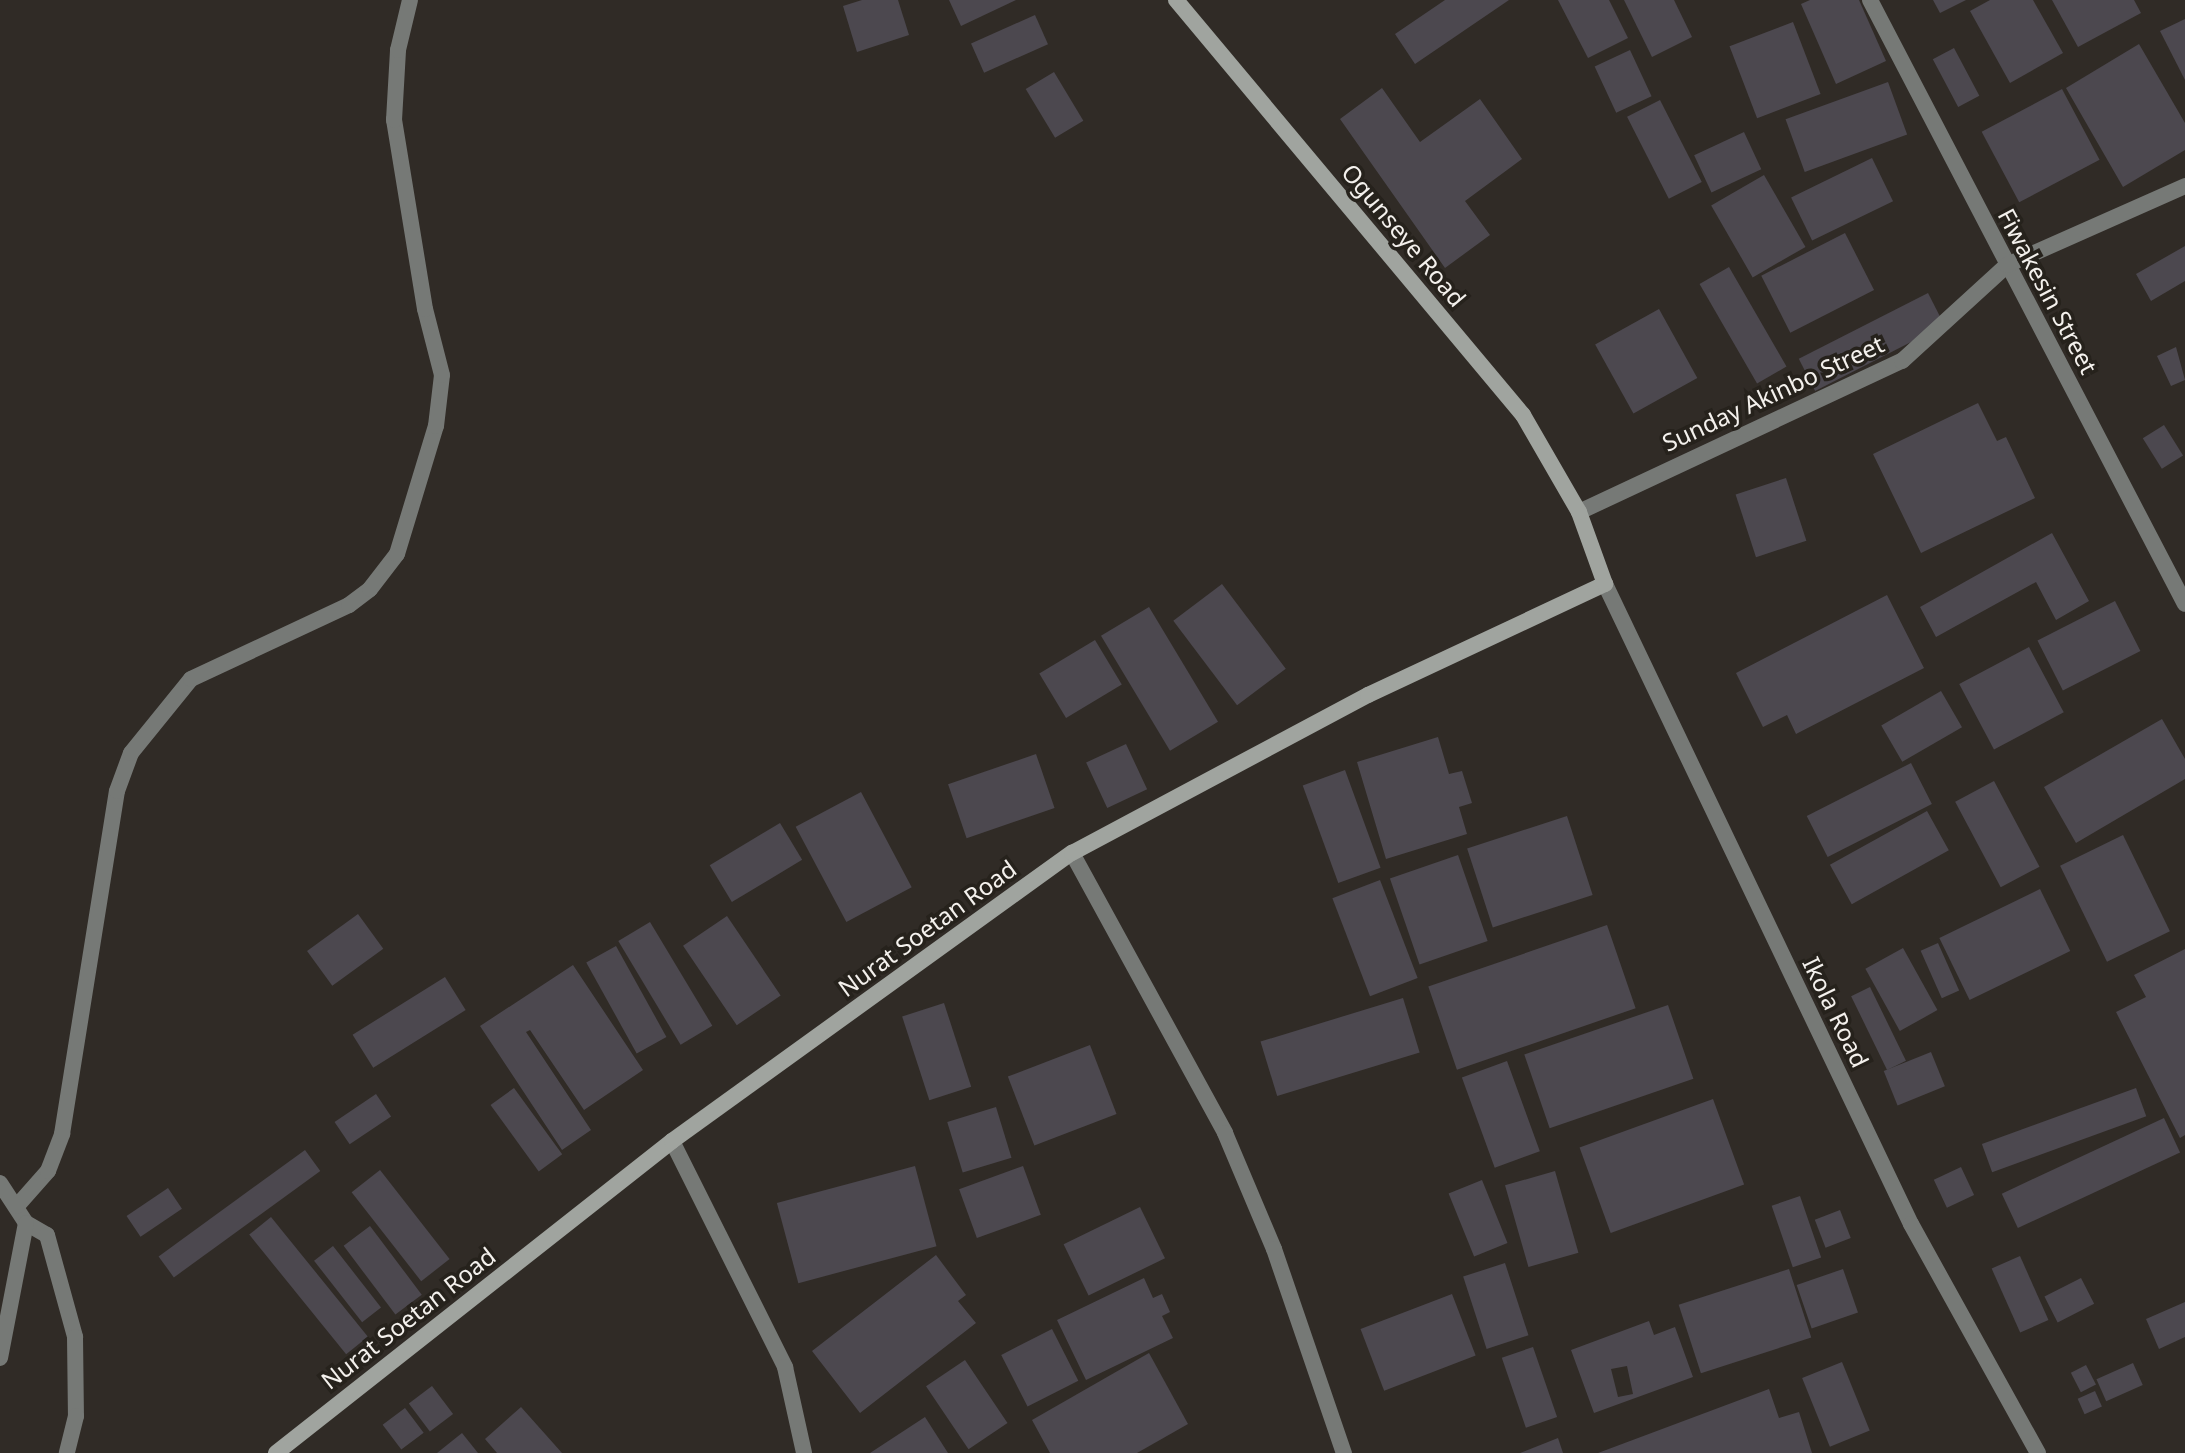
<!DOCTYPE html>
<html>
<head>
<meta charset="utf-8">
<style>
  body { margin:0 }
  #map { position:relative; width:2185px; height:1453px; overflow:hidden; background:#302b26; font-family:"Noto Sans",sans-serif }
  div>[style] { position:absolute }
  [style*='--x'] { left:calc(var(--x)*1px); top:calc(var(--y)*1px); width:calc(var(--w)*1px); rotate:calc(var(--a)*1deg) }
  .building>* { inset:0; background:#4c484f; transform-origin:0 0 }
  .lane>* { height:16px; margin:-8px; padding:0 8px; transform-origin:8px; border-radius:8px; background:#767976 }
  .street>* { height:16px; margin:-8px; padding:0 8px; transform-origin:8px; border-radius:8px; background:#767976 }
  .secondary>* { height:16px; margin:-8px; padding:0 8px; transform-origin:8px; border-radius:8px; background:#a0a49f }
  span { translate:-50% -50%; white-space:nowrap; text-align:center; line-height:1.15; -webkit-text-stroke:7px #26221c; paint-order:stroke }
  .street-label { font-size:24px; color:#f4f1ed }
</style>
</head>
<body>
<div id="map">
  <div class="building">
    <div style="clip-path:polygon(862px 0,898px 0,909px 35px,857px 52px,843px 6px)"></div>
    <div style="clip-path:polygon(949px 0,1016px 0,961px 26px)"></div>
    <div style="clip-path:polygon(1445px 0,1509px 0,1415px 64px,1395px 34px)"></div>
    <div style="clip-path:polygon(1558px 0,1609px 0,1628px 38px,1588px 58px)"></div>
    <div style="clip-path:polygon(1624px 0,1674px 0,1692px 37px,1652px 57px)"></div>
    <div style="clip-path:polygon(1810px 0,1859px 0,1886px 61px,1836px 84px,1801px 4px)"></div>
    <div style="clip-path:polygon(1933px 0,1966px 0,1940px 13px)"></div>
    <div style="clip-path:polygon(1990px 0,2033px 0,2063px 53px,2010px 83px,1970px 11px)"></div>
    <div style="clip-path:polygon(2052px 0,2134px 0,2141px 13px,2078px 47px)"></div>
    <div style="left:1035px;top:15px;width:32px;height:70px;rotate:66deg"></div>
    <div style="clip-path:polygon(2185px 19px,2185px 80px,2160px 31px)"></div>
    <div style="left:1793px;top:22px;width:77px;height:68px;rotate:69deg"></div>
    <div style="clip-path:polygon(2139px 44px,2185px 123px,2185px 150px,2123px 187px,2066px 88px)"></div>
    <div style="left:1954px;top:48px;width:54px;height:24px;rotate:62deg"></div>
    <div style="left:1630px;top:50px;width:51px;height:39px;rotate:65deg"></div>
    <div style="left:1054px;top:72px;width:57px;height:33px;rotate:59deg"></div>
    <div style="left:1888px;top:82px;width:56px;height:109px;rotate:70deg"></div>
    <div style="clip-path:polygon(1382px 88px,1420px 142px,1480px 99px,1522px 159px,1465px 201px,1490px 235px,1445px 268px,1340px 119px)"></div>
    <div style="left:2062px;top:89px;width:80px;height:91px;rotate:62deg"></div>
    <div style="left:1660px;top:100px;width:92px;height:37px;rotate:63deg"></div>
    <div style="left:1744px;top:132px;width:41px;height:55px;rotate:65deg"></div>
    <div style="left:1872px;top:158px;width:48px;height:90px;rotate:64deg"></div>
    <div style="left:1764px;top:175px;width:83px;height:61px;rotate:60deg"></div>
    <div style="left:1845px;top:233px;width:64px;height:94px;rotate:63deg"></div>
    <div style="clip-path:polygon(2185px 246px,2185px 281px,2151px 301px,2136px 274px)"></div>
    <div style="left:1729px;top:267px;width:115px;height:34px;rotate:60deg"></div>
    <div style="left:1928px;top:293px;width:36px;height:145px;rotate:63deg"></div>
    <div style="left:1659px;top:309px;width:79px;height:73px;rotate:61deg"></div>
    <div style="clip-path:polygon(2176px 347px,2185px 380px,2171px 386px,2157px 356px)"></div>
    <div style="clip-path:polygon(1978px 403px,1997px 441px,2006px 437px,2035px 498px,1921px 553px,1873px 454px)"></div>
    <div style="left:2164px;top:425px;width:36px;height:25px;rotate:58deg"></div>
    <div style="left:1786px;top:478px;width:66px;height:53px;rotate:72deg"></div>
    <div style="clip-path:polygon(2052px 533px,2089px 601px,2056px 620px,2036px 582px,1936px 637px,1920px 607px)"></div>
    <div style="left:1222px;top:584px;width:106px;height:61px;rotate:53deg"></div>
    <div style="clip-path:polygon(1887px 595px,1924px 668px,1796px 734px,1787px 715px,1763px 727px,1736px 673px)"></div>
    <div style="left:2115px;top:601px;width:56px;height:87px;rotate:63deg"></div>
    <div style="left:1149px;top:607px;width:134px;height:56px;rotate:59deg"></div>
    <div style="left:1095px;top:640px;width:52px;height:65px;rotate:59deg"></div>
    <div style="left:2029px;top:647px;width:74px;height:79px;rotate:62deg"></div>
    <div style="left:1941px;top:691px;width:42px;height:69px;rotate:60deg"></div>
    <div style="clip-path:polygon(2162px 719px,2185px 759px,2185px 779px,2076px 843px,2044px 787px)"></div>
    <div style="clip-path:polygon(1438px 737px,1449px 774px,1462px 771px,1472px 803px,1459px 807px,1467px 834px,1386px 859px,1357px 762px)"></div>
    <div style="left:1126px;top:744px;width:50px;height:44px;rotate:65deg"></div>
    <div style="left:1036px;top:754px;width:57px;height:93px;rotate:71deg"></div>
    <div style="left:1911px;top:763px;width:46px;height:117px;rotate:63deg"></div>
    <div style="left:1345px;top:770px;width:104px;height:45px;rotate:70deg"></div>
    <div style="left:1994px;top:781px;width:97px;height:44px;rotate:62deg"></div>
    <div style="left:861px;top:792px;width:108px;height:74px;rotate:62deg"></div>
    <div style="left:1927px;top:811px;width:45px;height:111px;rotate:61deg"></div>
    <div style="left:1567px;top:816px;width:83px;height:105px;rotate:72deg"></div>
    <div style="left:780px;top:823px;width:43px;height:82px;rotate:59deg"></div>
    <div style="left:2123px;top:835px;width:107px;height:70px;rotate:64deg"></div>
    <div style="left:1458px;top:855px;width:91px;height:72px;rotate:71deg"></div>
    <div style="left:1380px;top:880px;width:105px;height:51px;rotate:69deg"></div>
    <div style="left:2040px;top:889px;width:69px;height:112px;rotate:64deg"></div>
    <div style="left:358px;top:914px;width:43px;height:63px;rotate:54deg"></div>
    <div style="left:727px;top:916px;width:96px;height:53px;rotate:56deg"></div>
    <div style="left:650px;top:922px;width:121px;height:37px;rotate:59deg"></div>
    <div style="left:1607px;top:925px;width:88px;height:189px;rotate:71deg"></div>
    <div style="left:1938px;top:943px;width:52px;height:19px;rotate:66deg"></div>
    <div style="left:616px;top:946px;width:104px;height:34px;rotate:61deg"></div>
    <div style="left:1903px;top:948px;width:71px;height:43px;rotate:61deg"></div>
    <div style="clip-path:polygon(2185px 949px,2185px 1135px,2180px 1138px,2116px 1012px,2146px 997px,2134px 975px)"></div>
    <div style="clip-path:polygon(573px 965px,643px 1070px,584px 1110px,530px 1030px,526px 1032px,591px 1130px,562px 1150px,480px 1026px)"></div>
    <div style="left:445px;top:977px;width:39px;height:109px;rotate:58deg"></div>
    <div style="left:1870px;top:987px;width:82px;height:21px;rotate:64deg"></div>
    <div style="left:1403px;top:998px;width:57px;height:149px;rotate:73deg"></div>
    <div style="left:944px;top:1003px;width:88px;height:44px;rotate:72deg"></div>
    <div style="left:1668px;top:1005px;width:78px;height:152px;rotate:71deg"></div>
    <div style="left:1090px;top:1045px;width:74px;height:88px;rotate:69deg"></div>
    <div style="left:1931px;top:1052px;width:37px;height:51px;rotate:68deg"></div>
    <div style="left:1507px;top:1061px;width:96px;height:48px;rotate:70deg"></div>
    <div style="left:514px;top:1088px;width:82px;height:29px;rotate:54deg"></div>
    <div style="left:2136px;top:1088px;width:30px;height:164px;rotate:70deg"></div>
    <div style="left:376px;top:1094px;width:27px;height:50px;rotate:56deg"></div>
    <div style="left:1713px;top:1099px;width:91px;height:142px;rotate:70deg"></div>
    <div style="left:996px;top:1107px;width:53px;height:51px;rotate:73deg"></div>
    <div style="left:2164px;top:1118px;width:38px;height:179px;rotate:65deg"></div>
    <div style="left:305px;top:1150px;width:26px;height:181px;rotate:54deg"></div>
    <div style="left:915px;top:1166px;width:83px;height:143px;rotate:75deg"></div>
    <div style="left:1023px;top:1166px;width:52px;height:68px;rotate:70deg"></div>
    <div style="left:1961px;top:1167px;width:31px;height:30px;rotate:65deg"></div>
    <div style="left:380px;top:1170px;width:113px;height:36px;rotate:52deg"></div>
    <div style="left:1555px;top:1171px;width:85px;height:52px;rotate:74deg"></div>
    <div style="left:1482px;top:1180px;width:68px;height:36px;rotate:68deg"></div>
    <div style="left:168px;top:1188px;width:25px;height:50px;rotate:56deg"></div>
    <div style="left:1800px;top:1196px;width:65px;height:30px;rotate:71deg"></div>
    <div style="left:1140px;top:1207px;width:57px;height:85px;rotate:64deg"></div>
    <div style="left:1840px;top:1210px;width:30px;height:27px;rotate:69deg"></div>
    <div style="left:271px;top:1217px;width:154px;height:28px;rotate:51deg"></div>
    <div style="left:370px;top:1226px;width:86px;height:33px;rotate:53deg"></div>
    <div style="left:333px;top:1246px;width:78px;height:24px;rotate:52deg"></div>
    <div style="clip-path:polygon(936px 1255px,966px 1295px,958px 1301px,976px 1323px,860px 1413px,812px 1351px)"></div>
    <div style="left:2020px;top:1256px;width:70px;height:31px;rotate:66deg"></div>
    <div style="left:1505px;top:1263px;width:76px;height:44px;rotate:72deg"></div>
    <div style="left:1789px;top:1269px;width:72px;height:116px;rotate:72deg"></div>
    <div style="left:1843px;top:1269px;width:46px;height:49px;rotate:71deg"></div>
    <div style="clip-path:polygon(1144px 1278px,1153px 1298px,1162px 1294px,1170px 1312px,1162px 1316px,1173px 1338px,1086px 1380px,1057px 1320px)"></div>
    <div style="left:2081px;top:1278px;width:29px;height:41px;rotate:63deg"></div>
    <div style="left:1452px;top:1294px;width:66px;height:98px;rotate:69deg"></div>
    <div style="clip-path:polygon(2185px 1302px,2185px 1337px,2159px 1349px,2146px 1319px)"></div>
    <div style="clip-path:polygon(evenodd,1649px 1321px,1654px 1335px,1675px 1327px,1693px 1377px,1594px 1413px,1571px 1350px,1649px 1321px,1627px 1366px,1633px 1394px,1618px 1397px,1611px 1369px,1627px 1366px)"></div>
    <div style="left:1052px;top:1329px;width:58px;height:57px;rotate:63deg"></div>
    <div style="left:1533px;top:1347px;width:74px;height:33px;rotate:71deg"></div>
    <div style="clip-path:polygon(1149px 1353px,1188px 1424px,1137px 1453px,1050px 1453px,1032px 1420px)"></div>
    <div style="left:965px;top:1360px;width:76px;height:47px;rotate:56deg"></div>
    <div style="left:1842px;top:1362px;width:74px;height:43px;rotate:68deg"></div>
    <div style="left:2133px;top:1363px;width:24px;height:40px;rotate:66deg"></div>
    <div style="left:2086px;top:1365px;width:22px;height:17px;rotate:63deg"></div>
    <div style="left:432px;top:1386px;width:35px;height:29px;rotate:53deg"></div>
    <div style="clip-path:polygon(1769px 1389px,1779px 1418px,1799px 1412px,1812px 1453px,1598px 1453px)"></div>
    <div style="left:2095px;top:1391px;width:17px;height:19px;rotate:66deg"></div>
    <div style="clip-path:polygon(521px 1407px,562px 1453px,497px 1453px,485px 1439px)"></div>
    <div style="left:405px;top:1408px;width:31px;height:28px;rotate:53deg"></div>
    <div style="clip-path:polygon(925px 1417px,948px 1453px,870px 1453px)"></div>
    <div style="clip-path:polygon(462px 1433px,478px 1453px,437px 1453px)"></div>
    <div style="clip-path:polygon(1558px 1438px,1563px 1453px,1520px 1453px)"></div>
  </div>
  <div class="lane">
    <div style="--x:0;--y:1183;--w:48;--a:57"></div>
    <div style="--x:26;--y:1223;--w:24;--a:30"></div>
    <div style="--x:47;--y:1235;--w:106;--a:74.6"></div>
    <div style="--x:75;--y:1337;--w:79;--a:89.3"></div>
    <div style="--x:76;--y:1416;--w:38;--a:104"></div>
    <div style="--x:17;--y:1206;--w:47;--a:-48.5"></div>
    <div style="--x:48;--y:1171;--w:40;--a:-69"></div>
    <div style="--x:62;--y:1134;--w:347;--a:-80.9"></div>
    <div style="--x:117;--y:791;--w:40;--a:-69.8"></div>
    <div style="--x:131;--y:753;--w:95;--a:-51"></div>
    <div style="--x:191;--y:679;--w:174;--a:-25.1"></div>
    <div style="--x:349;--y:605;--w:26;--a:-37"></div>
    <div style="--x:370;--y:589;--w:44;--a:-52.4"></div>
    <div style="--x:397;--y:554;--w:134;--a:-73.1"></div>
    <div style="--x:436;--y:426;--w:51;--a:-83.3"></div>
    <div style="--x:442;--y:375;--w:68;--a:-104.4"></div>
    <div style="--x:425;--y:309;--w:192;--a:-99.3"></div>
    <div style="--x:394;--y:120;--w:70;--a:-86.7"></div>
    <div style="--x:398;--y:50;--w:51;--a:-76.5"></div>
    <div style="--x:0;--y:1358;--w:137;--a:-79.1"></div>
  </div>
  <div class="street">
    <div style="--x:1870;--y:0;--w:681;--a:62.46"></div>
    <div style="--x:1579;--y:512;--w:357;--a:-25.1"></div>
    <div style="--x:1902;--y:361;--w:142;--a:-42.4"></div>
    <div style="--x:2007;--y:265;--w:195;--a:-23.9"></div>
    <div style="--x:1605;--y:584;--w:709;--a:64.45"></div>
    <div style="--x:1911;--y:1224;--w:262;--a:61"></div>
    <div style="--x:1072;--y:853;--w:319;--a:61.3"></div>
    <div style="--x:1225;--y:1133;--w:126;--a:67.1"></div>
    <div style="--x:1274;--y:1249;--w:216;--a:71.1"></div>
    <div style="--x:672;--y:1141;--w:253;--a:63.4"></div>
    <div style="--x:785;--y:1367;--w:88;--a:77.5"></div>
  </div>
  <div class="secondary">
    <div style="--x:276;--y:1453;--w:504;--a:-38.23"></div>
    <div style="--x:672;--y:1141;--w:493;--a:-35.8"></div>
    <div style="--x:1072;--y:853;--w:336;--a:-28.1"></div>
    <div style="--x:1368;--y:695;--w:262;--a:-25.1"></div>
    <div style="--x:1605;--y:584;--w:77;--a:-109.9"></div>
    <div style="--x:1579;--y:512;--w:112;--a:-120"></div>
    <div style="--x:1523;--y:415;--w:541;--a:-129.9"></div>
  </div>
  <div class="street-label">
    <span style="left:1404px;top:235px;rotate:50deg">Ogunseye Road</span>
    <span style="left:2048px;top:291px;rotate:62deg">Fiwakesin Street</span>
    <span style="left:1773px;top:393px;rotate:-25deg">Sunday Akinbo Street</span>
    <span style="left:927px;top:928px;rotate:-36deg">Nurat Soetan Road</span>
    <span style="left:1836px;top:1012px;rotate:64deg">Ikola Road</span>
    <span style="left:408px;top:1318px;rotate:-38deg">Nurat Soetan Road</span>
  </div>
</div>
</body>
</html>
